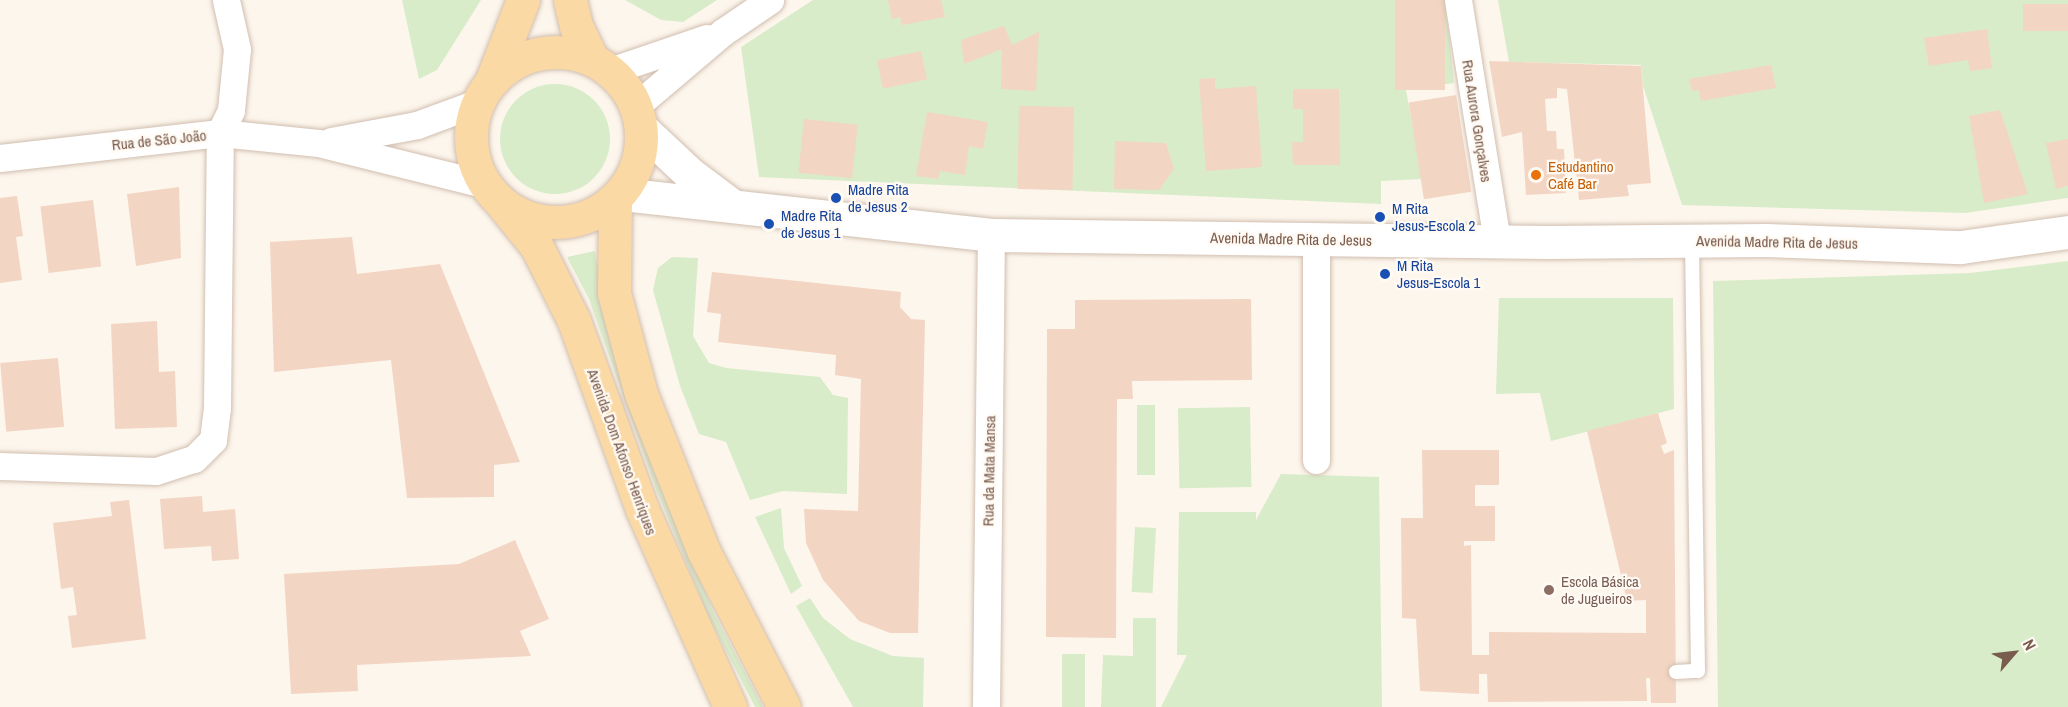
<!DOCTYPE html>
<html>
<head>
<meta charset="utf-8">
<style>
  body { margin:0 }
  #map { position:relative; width:2068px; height:707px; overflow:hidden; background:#fdf6ec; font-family:"Archivo Narrow",sans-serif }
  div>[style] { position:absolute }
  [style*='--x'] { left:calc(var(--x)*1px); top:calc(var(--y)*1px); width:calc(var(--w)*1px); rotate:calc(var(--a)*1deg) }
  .green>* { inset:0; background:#d8ecc9; transform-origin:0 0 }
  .round { border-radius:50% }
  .building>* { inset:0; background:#f3d5c3; transform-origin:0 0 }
  .roads { filter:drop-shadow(0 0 2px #d1beb0) drop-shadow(0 0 2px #d1beb0) }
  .service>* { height:14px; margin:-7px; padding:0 7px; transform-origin:7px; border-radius:7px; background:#fff }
  .minor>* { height:27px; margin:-13.5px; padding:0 13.5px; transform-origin:13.5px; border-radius:13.5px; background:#fff }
  .tertiary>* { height:33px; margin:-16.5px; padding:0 16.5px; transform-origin:16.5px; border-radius:16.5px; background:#fff }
  .primary>* { height:33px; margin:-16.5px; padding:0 16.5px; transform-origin:16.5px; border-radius:16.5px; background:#fbd9a5 }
  .primary>.ring { margin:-16.5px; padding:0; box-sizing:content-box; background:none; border:33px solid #fbd9a5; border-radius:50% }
  .dots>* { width:16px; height:16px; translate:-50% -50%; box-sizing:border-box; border:3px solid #fffaf3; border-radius:50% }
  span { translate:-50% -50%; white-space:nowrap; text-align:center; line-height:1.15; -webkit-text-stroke:4.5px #fffaf3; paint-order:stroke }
  .street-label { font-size:15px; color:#7a5c4d }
  .food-label { font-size:15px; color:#c56008 }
  .left { translate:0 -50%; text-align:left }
  .transit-label { font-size:15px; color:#164399 }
  .education-label { font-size:15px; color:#785e54 }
  .north { position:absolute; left:1984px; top:623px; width:60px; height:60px; -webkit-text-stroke:4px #fffaf3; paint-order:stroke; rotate:62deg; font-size:16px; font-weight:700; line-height:24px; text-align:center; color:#7a5c4d }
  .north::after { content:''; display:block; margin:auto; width:21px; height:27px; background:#7a5c4d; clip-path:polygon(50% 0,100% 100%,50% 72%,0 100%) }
</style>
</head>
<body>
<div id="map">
  <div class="green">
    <div style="clip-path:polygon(402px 0,481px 0,437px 70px,419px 79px)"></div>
    <div style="clip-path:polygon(625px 0,717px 0,683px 22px,661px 20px)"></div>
    <div style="clip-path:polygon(813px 0,1445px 0,1454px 83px,1406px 90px,1422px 179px,1381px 181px,1381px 204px,759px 177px,741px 47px)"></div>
    <div style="clip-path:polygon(1498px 0,2068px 0,2068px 198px,1965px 213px,1682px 205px,1643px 86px,1641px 65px,1509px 62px)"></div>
    <div class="round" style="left:500px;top:84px;width:110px;height:110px"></div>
    <div style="clip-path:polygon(595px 251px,608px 334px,664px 495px,714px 613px,763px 707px,755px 707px,709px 617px,657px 492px,589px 299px,567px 257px)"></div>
    <div style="clip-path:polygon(672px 257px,698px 258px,693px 336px,709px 363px,726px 368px,820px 377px,833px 395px,848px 398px,847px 494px,783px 491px,750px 500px,726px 442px,699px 434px,680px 386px,653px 290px,658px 268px)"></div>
    <div style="clip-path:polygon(2068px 261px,2068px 707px,1718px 707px,1713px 281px,1970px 273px)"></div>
    <div style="clip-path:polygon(1499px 298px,1673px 298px,1674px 409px,1551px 441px,1540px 393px,1496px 394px)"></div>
    <div style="left:1137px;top:405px;width:18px;height:70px"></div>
    <div style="left:1250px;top:407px;width:80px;height:72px;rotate:89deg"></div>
    <div style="clip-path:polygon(1281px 474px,1379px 477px,1382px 707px,1161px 707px,1187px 655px,1177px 655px,1179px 512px,1256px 512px,1256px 520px)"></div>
    <div style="clip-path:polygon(781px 508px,784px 548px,802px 586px,791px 594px,755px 517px)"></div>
    <div style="left:1135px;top:527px;width:21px;height:65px;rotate:3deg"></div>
    <div style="clip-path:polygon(810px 598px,823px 618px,850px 639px,893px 656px,924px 658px,923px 707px,853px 707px,796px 606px)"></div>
    <div style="clip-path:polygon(1133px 618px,1156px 618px,1156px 707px,1101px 707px,1103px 655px,1133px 656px)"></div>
    <div style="left:1062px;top:654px;width:23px;height:53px"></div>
  </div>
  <div class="building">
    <div style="clip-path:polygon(888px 0,941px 0,945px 17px,902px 25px,900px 17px,892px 19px)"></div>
    <div style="left:1395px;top:0;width:50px;height:90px"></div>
    <div style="left:2068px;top:4px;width:27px;height:45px;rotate:90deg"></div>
    <div style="clip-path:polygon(1004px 26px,1012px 45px,1039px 32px,1036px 91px,1001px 89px,1002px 49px,964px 64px,961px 40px)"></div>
    <div style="clip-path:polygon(1987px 29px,1992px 68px,1970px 71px,1968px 60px,1929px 66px,1924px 38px)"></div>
    <div style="left:921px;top:51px;width:29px;height:45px;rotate:78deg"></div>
    <div style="clip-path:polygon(1489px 61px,1641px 66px,1651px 183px,1627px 185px,1629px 196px,1579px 200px,1567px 89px,1557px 88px,1557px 98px,1545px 99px,1547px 131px,1556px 131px,1557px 149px,1564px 149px,1566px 193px,1526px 195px,1522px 132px,1502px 137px)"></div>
    <div style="clip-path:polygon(1771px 65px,1776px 88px,1701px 101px,1699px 90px,1692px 91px,1689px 79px)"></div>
    <div style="clip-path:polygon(1215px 78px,1215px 89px,1256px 86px,1262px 167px,1206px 171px,1199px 79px)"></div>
    <div style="clip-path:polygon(1293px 89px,1339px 89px,1340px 165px,1293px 165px,1292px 142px,1303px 142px,1303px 109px,1293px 109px)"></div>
    <div style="left:1456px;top:95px;width:98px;height:48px;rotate:81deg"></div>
    <div style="left:1019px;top:106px;width:55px;height:83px;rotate:1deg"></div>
    <div style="clip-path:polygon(2000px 110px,2028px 194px,1984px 203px,1969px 116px)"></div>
    <div style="clip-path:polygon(927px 112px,988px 122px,983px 149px,969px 146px,965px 175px,940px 171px,938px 179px,916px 176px)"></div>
    <div style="left:804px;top:119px;width:54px;height:54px;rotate:6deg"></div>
    <div style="clip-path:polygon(2068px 139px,2068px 186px,2056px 189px,2046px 143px)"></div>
    <div style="clip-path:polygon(1115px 141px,1166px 143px,1174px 169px,1159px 190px,1114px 189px)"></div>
    <div style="clip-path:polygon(179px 187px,181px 258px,136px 266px,127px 194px)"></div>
    <div style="clip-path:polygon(17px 196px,23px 236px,16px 237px,22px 280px,0 283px,0 198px)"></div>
    <div style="left:93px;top:200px;width:67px;height:53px;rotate:83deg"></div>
    <div style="clip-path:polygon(352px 237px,357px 274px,440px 264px,520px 462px,494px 465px,494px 497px,407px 498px,391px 360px,274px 372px,270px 242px)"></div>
    <div style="clip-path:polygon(712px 272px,901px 292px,900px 307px,911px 319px,925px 320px,918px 633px,890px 633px,859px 621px,823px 580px,806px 543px,804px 509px,858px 511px,861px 379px,835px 375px,836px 355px,718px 342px,721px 314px,707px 312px)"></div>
    <div style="clip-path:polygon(1251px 299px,1252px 380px,1132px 381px,1133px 399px,1117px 399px,1116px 638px,1046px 637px,1047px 329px,1075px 329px,1075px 300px)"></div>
    <div style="clip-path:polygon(157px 321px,159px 372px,175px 371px,177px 427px,115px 429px,111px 324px)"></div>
    <div style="left:58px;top:358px;width:69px;height:58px;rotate:85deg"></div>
    <div style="clip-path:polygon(1658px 413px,1667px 443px,1661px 446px,1664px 454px,1674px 450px,1676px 703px,1651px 703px,1650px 678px,1646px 678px,1647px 701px,1488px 702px,1487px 674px,1479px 674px,1479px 694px,1420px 691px,1416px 619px,1402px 618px,1401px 518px,1423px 518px,1422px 450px,1499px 450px,1499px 485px,1475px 485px,1475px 506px,1495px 506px,1495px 541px,1464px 541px,1464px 546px,1471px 545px,1472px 655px,1489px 655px,1489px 632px,1646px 633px,1646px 600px,1627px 601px,1587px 431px)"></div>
    <div style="clip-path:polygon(202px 496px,203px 512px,235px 509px,239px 559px,212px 561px,211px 546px,164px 549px,160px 499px)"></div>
    <div style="clip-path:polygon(129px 500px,146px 639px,72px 648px,68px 616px,77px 615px,73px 587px,61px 589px,53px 523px,112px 516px,110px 502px)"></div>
    <div style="clip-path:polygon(515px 540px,549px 619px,520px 631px,531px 656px,357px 665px,358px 691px,291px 694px,284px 574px,459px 564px)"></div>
  </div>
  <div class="roads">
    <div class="service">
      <div style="--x:1676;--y:672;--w:22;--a:-3"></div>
      <div style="--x:1698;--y:671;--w:430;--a:-90.8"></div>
    </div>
    <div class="minor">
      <div style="--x:1458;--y:0;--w:245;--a:80.8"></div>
      <div style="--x:610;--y:71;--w:102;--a:-18.8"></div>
      <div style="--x:636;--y:106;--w:114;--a:-40.4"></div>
      <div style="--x:723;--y:32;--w:57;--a:-34.2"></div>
      <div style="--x:331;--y:141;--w:87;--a:-10.5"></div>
      <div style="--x:417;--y:125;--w:63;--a:-20.4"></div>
      <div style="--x:0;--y:158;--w:221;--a:-6.5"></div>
      <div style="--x:220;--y:133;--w:99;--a:5.8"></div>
      <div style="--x:318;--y:143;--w:171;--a:13.9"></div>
      <div style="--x:1316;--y:460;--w:221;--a:-90"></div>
      <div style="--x:0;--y:466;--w:156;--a:1.8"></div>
      <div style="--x:156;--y:471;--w:40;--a:-18"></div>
      <div style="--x:194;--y:459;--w:27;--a:-45"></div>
      <div style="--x:213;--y:440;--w:32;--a:-83"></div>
      <div style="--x:217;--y:408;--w:275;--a:-89.4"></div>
      <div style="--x:220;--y:133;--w:25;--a:-64"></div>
      <div style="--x:231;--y:110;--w:61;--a:-84.4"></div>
      <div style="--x:237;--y:49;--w:50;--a:-102.7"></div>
      <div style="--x:986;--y:707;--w:472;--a:-89.4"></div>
    </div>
    <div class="tertiary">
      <div style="--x:641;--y:128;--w:67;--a:43.2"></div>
      <div style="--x:690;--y:174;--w:50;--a:36.9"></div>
      <div style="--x:621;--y:194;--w:372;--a:6.3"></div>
      <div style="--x:991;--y:235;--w:558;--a:0.72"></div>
      <div style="--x:1549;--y:242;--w:217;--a:-0.5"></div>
      <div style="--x:1766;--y:240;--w:195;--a:2.1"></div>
      <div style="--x:1961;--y:247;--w:108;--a:-8"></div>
    </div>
    <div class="primary">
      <div style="--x:570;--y:0;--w:27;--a:77"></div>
      <div style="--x:576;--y:26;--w:37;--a:64"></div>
      <div class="ring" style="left:471px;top:52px;width:137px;height:137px"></div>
      <div style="--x:492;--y:80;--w:86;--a:-68.8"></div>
      <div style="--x:615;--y:200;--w:93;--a:90.6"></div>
      <div style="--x:614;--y:293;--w:105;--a:75"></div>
      <div style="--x:641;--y:394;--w:170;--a:68.3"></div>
      <div style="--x:704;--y:552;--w:174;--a:62.7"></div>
      <div style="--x:503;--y:205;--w:54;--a:51"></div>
      <div style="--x:537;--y:247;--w:83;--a:63.4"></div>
      <div style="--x:574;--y:321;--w:200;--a:70.1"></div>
      <div style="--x:642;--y:509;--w:217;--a:66"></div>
    </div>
  </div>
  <div class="dots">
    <div style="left:1536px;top:175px;background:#e8710a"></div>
    <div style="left:836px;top:198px;background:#1a4fb4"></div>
    <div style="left:1380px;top:217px;background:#1a4fb4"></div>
    <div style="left:769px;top:224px;background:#1a4fb4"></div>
    <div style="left:1385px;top:274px;background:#1a4fb4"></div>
    <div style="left:1549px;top:590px;background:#8d6e63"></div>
  </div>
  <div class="street-label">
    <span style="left:1477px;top:121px;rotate:81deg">Rua Aurora Gonçalves</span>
    <span style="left:159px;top:140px;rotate:-6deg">Rua de São João</span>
    <span style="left:1291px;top:239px;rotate:1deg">Avenida Madre Rita de Jesus</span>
    <span style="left:1777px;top:242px;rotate:1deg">Avenida Madre Rita de Jesus</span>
    <span style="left:622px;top:452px;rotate:70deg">Avenida Dom Afonso Henriques</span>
    <span style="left:989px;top:471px;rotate:-89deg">Rua da Mata Mansa</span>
  </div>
  <div class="food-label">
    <span class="left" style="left:1548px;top:175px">Estudantino<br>Café Bar</span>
  </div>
  <div class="transit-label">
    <span class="left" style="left:848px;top:198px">Madre Rita<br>de Jesus 2</span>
    <span class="left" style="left:1392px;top:217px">M Rita<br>Jesus-Escola 2</span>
    <span class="left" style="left:781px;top:224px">Madre Rita<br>de Jesus 1</span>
    <span class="left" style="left:1397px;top:274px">M Rita<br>Jesus-Escola 1</span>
  </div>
  <div class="education-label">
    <span class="left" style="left:1561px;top:590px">Escola Básica<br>de Jugueiros</span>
  </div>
  <div class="north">N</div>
</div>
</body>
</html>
